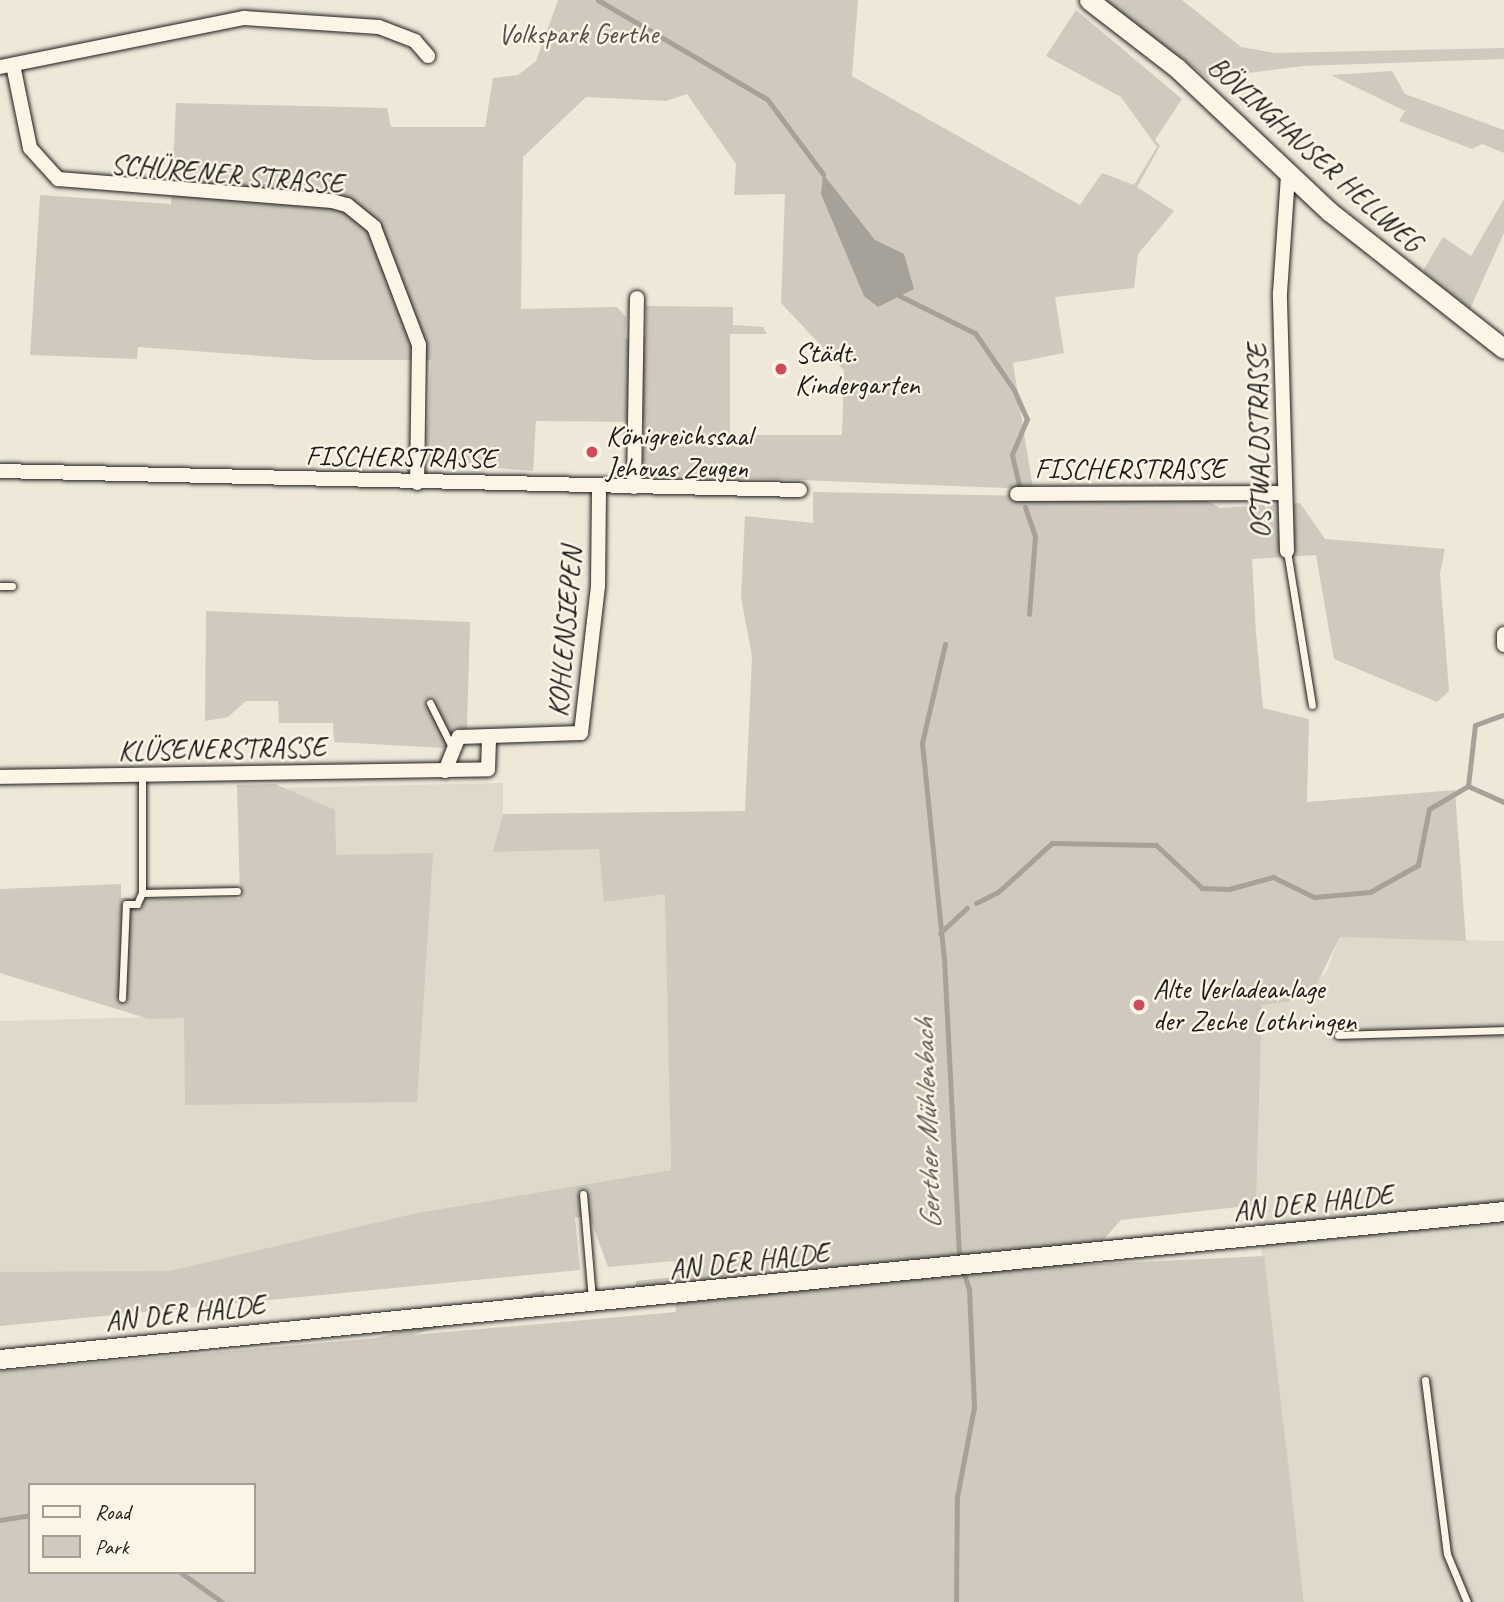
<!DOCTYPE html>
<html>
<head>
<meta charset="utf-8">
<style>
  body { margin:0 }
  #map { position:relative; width:1504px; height:1602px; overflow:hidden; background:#eee8d9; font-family:Caveat,sans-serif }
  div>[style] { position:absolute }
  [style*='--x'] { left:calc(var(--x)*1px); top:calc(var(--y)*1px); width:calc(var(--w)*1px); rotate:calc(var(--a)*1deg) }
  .built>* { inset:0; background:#ded9cb }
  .green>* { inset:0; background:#cfcabd; transform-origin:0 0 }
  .water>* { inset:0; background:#a7a299 }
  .stream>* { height:5px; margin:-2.5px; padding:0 2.5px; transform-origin:2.5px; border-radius:2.5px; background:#a7a299 }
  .roads { filter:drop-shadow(0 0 2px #1c1c1c) drop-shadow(0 0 2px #1c1c1c) }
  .lane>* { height:7px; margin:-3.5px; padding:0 3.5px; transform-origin:3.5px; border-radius:3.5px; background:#fcf5e5 }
  .street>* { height:14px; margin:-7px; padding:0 7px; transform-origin:7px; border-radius:7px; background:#fcf5e5 }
  .secondary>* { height:19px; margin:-9.5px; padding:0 9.5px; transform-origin:9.5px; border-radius:9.5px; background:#fcf5e5 }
  .dots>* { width:19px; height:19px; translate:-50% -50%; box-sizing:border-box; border:4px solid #fcf5e5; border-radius:50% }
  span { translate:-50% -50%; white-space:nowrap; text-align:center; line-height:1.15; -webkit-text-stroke:5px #fcf5e5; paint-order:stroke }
  .park-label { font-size:28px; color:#52504c }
  .street-label { font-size:28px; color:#1c1c1c }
  .poi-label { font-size:28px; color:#1c1c1c }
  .left { translate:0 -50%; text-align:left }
  .water-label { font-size:30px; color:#5b5854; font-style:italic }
  .legend { position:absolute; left:28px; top:1483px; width:228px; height:91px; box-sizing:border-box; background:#fcf5e5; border:2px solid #a29e95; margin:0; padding:9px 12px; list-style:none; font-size:21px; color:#1c1c1c }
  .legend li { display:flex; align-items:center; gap:14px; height:35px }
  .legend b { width:35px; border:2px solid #a29e95 }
</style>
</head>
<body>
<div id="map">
  <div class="built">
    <div style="clip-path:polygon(503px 783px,503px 814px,664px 818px,671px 1170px,422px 1212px,0 1324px,0 1021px,229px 1015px,278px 788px)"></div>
    <div style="clip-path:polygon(1340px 937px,1504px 941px,1504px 1602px,1304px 1602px,1256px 1205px,1262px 1005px,1287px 1002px,1326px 973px)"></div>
  </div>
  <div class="green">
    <div style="clip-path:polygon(evenodd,558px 0,858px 0,852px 76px,1080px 205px,1102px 173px,1134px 185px,1157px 147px,1121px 97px,1046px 56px,1076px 10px,1182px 99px,1155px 140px,1160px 146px,1137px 187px,1174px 211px,1138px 254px,1134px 288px,1055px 297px,1064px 353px,1013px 363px,1033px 489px,642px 474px,644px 422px,536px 421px,533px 471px,426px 462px,431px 360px,317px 360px,138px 347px,137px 359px,30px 355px,40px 195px,171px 204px,176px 103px,387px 108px,391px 127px,485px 127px,493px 78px,518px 75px,536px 61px,558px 0,687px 94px,736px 164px,734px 195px,785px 194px,781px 303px,844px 370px,842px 435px,730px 435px,730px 334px,767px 334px,763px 327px,733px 325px,733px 307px,646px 306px,646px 336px,625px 339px,626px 317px,617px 307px,521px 309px,523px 157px,586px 97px,666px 101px,687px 94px)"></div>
    <div style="clip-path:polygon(1103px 0,1182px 0,1241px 47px,1275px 53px,1504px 48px,1504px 59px,1303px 66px,1208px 78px)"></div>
    <div style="clip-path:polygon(1392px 71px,1405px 94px,1504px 130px,1504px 153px,1482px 144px,1472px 149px,1399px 121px,1405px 111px,1331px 75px)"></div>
    <div style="clip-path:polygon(1504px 199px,1504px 233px,1470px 309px,1423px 271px,1443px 237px,1471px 256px)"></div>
    <div style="clip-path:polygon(evenodd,813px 492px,1204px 499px,1220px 508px,1300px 503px,1325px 539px,1445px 549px,1440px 573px,1449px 691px,1437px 702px,1334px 659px,1316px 555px,1252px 559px,1256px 633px,1263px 708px,1309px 719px,1307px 802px,1455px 790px,1466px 941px,1340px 937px,1316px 985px,1287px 1002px,1262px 1005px,1256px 1205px,1121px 1220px,1103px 1240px,1219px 1231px,1098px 1244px,1079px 1265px,1264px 1256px,1304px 1602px,0 1602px,0 1371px,676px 1312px,675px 1286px,636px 1289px,636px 1281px,674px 1277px,674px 1261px,608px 1267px,589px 1215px,575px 1218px,580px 1270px,0 1326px,0 1272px,170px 1271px,422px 1212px,671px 1170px,665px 894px,604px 902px,599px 849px,493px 852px,503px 814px,745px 811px,752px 657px,741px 597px,745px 516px,813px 523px,813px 492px,30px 1485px,254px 1485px,254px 1572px,30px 1572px,30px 1485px)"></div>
    <div style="clip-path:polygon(206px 611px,470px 622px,467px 729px,454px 727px,445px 748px,334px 742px,333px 723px,279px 723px,278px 701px,246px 701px,228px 717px,205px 721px)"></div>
    <div style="clip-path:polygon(275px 784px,335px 810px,336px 855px,433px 853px,417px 1102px,185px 1105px,184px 1018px,149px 1019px,0 973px,0 889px,121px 884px,121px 898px,240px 899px,237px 785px)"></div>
    <div style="clip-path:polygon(1504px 1198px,1504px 1202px,1278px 1225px,1278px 1222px)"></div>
    <div style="left:544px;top:1290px;width:7px;height:547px;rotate:74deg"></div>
  </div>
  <div class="water">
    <div style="clip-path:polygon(823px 174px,875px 240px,904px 254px,914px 289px,878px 307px,864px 296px,821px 194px)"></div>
  </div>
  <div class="stream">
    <div style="--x:598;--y:0;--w:196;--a:30.4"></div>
    <div style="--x:767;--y:99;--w:94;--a:53.3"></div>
    <div style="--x:900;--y:296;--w:84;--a:26.3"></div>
    <div style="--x:975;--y:333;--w:69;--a:55.6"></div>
    <div style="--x:1014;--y:390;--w:32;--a:66"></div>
    <div style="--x:1027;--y:419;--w:39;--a:113"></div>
    <div style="--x:1012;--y:455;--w:31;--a:77"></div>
    <div style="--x:1025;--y:507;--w:31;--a:71"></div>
    <div style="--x:1035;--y:536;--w:78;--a:94.4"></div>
    <div style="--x:945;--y:644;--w:102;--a:103.1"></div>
    <div style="--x:922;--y:743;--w:216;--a:84.2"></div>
    <div style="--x:944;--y:958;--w:301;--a:87.1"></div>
    <div style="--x:1468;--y:786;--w:39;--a:24"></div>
    <div style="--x:976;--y:903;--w:25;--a:-27"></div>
    <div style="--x:998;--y:892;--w:73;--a:-42.2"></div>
    <div style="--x:1052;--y:843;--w:104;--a:1.1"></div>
    <div style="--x:1156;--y:845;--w:63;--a:43.1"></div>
    <div style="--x:1202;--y:888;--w:27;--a:2"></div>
    <div style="--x:1229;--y:889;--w:46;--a:-15.3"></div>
    <div style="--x:1273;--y:877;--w:46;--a:26"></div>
    <div style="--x:1314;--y:897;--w:56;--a:-5.1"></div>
    <div style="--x:1370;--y:892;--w:55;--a:-29.4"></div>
    <div style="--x:1418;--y:865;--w:57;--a:-78.9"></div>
    <div style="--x:1429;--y:809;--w:45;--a:-30.5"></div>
    <div style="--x:1468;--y:786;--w:61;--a:-83.5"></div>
    <div style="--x:1475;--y:725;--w:29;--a:-20"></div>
    <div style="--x:940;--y:933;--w:37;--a:-43"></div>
    <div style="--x:0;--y:1520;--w:30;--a:-9"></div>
    <div style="--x:180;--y:1572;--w:52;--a:35.5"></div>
    <div style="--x:956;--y:1602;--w:105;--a:-89.5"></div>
    <div style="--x:957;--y:1497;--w:92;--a:-79.3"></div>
    <div style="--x:974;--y:1407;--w:118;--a:-92.4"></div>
    <div style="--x:969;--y:1289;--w:21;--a:-109"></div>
  </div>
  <div class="roads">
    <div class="lane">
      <div style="--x:1287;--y:551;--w:156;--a:80.8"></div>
      <div style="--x:0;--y:586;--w:12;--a:0"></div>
      <div style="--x:430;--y:703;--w:51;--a:63.4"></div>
      <div style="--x:142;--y:775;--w:118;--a:90"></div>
      <div style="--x:142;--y:893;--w:95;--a:-1.2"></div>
      <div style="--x:122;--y:998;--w:94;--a:-87.6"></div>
      <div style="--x:126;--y:904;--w:11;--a:0"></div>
      <div style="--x:137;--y:904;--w:12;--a:-66"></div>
      <div style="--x:1338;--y:1035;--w:166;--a:-1.7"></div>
      <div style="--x:583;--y:1194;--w:104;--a:85.1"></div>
      <div style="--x:1425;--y:1380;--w:175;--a:82.8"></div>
      <div style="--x:1447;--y:1554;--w:52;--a:67.4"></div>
    </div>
    <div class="street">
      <div style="--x:13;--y:65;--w:85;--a:78.4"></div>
      <div style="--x:30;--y:148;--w:42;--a:47.9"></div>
      <div style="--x:58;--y:179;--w:275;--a:4.6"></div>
      <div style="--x:332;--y:201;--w:16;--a:15"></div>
      <div style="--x:347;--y:205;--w:35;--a:39"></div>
      <div style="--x:374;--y:227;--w:126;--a:69.1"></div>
      <div style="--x:419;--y:345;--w:138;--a:90.8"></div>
      <div style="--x:0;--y:67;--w:249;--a:-11.4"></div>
      <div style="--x:244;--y:18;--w:135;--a:3.8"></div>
      <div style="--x:379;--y:27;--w:39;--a:21"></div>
      <div style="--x:415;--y:41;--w:20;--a:49"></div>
      <div style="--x:0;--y:471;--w:800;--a:1.36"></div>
      <div style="--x:634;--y:487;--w:189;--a:-89.1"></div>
      <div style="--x:1017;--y:494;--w:268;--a:-0.2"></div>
      <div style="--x:1287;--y:551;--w:258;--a:-91.6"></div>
      <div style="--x:1280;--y:293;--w:117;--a:-86.1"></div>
      <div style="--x:1504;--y:634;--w:11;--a:90"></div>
      <div style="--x:445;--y:771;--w:37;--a:-68"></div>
      <div style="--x:459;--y:737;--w:122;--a:-1.9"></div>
      <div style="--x:581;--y:733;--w:148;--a:-83.4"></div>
      <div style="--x:598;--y:586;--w:99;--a:-89.4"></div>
      <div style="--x:0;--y:777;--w:488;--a:-0.9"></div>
      <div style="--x:488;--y:769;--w:33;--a:-88"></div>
    </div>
    <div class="secondary">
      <div style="--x:1089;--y:0;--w:111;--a:37.7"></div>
      <div style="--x:1177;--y:68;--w:210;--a:43.3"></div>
      <div style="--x:1330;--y:212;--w:221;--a:38.2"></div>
      <div style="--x:0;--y:1359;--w:1511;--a:-5.62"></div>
    </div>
  </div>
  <div class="dots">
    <div style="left:781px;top:369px;background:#d1495b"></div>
    <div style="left:592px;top:452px;background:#d1495b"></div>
    <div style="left:1139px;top:1005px;background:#d1495b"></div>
  </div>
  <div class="park-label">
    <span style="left:578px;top:34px">Volkspark Gerthe</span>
  </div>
  <div class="street-label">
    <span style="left:1315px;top:154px;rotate:42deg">BÖVINGHAUSER HELLWEG</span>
    <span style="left:227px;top:174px;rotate:5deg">SCHÜRENER STRASSE</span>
    <span style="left:1259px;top:441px;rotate:-91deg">OSTWALDSTRASSE</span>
    <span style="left:401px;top:457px;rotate:1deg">FISCHERSTRASSE</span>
    <span style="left:1130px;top:469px">FISCHERSTRASSE</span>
    <span style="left:565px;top:632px;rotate:-85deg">KOHLENSIEPEN</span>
    <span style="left:222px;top:749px;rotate:-1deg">KLÜSENERSTRASSE</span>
    <span style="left:1313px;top:1203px;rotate:-6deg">AN DER HALDE</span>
    <span style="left:749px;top:1261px;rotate:-6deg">AN DER HALDE</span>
    <span style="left:185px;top:1313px;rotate:-6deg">AN DER HALDE</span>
  </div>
  <div class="poi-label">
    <span class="left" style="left:795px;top:369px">Städt.<br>Kindergarten</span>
    <span class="left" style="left:606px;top:452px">Königreichssaal<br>Jehovas Zeugen</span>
    <span class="left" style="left:1153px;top:1005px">Alte Verladeanlage<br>der Zeche Lothringen</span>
  </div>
  <div class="water-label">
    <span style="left:927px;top:1124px;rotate:-92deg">Gerther Mühlenbach</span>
  </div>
  <ul class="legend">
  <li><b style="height:9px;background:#fcf5e5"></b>Road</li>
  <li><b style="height:19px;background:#cfcabd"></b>Park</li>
  </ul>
</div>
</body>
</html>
